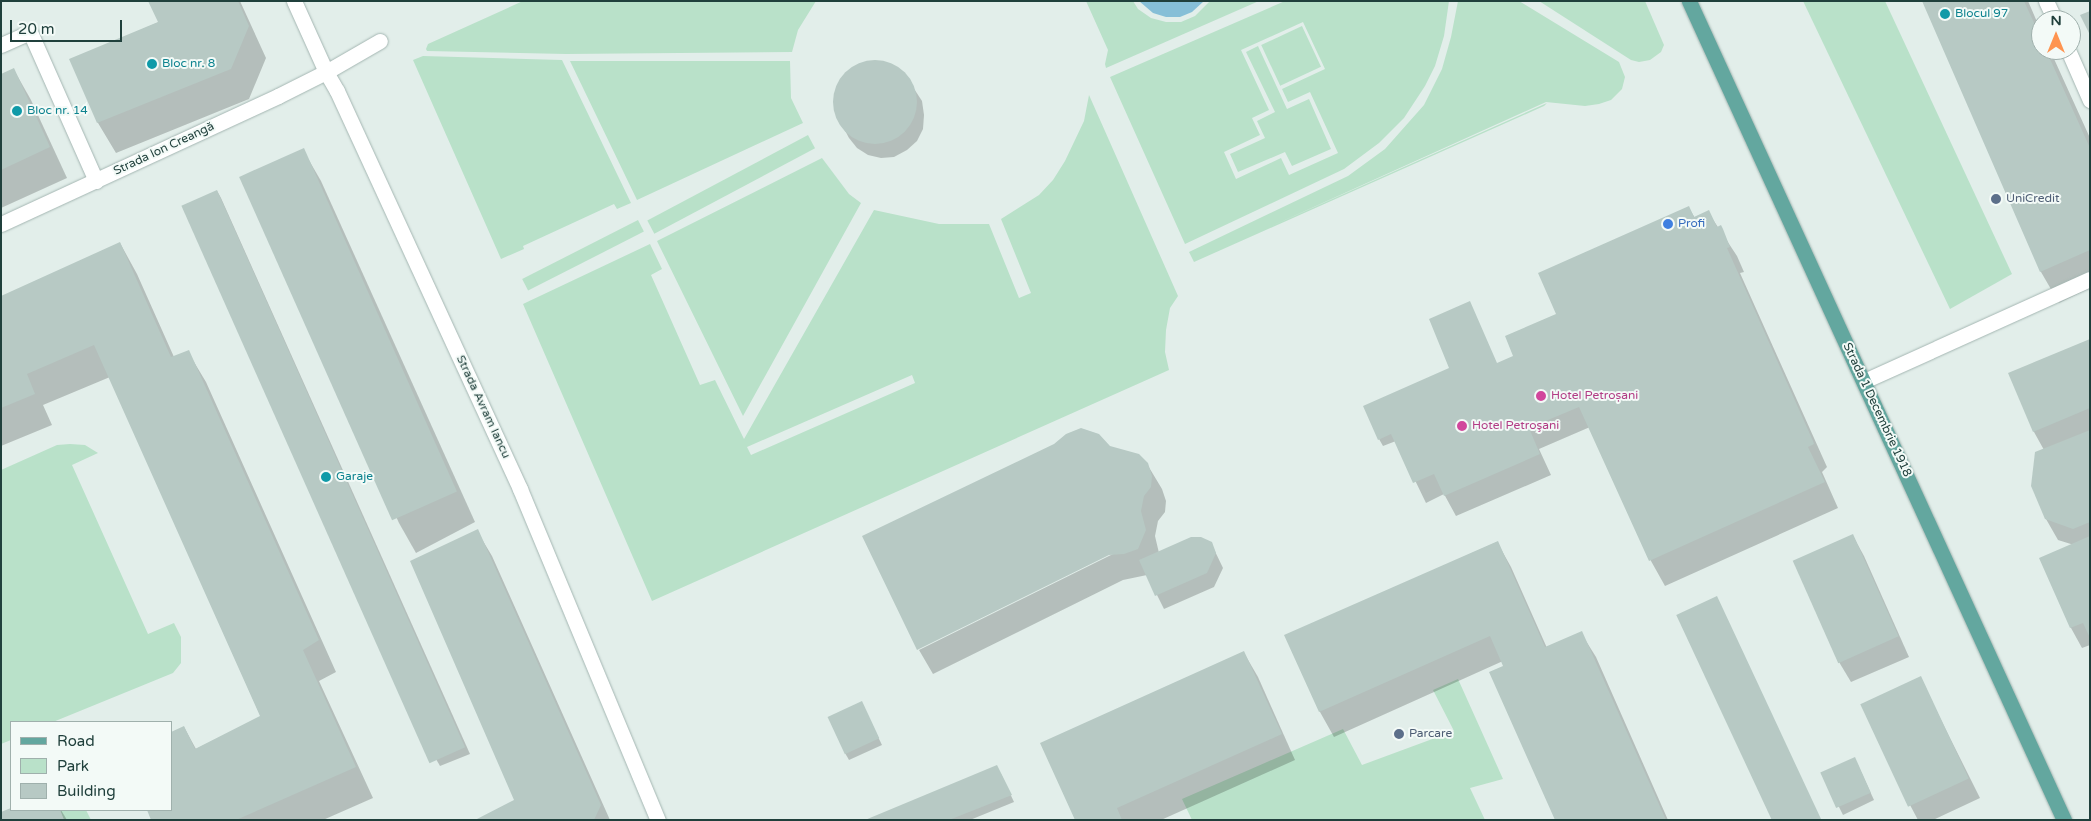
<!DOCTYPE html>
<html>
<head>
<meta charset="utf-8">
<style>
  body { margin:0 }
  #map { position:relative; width:2091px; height:821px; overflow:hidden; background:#e2eeea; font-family:"Varela Round",sans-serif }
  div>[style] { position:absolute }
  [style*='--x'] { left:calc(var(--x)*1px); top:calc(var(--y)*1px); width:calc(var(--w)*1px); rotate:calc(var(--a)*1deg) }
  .green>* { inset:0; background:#b9e1c9; transform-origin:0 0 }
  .water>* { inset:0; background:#86bfd7 }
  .shadow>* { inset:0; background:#0003 }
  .building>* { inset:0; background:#b7c9c4; transform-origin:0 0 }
  .round { border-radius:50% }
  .roads { filter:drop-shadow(0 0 1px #a4b6b2) drop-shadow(0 0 1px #a4b6b2) }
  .minor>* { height:15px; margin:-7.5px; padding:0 7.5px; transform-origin:7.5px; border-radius:7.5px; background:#fff }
  .major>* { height:15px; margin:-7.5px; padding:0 7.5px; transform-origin:7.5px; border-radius:7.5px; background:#63a79f }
  .dots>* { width:14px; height:14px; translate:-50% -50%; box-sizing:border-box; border:2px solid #f3faf7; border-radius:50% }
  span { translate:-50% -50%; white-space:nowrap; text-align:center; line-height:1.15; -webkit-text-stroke:4px #f3faf7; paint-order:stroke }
  .culture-label { font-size:12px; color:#0d838f }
  .left { translate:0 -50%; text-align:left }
  .street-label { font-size:12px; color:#20403c }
  .service-label { font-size:12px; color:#4e5e75 }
  .shop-label { font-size:12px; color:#366cbe }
  .hotel-label { font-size:12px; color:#b23c85 }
  .frame { position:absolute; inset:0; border:2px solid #20403c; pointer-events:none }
  .legend { position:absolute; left:10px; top:721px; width:162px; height:90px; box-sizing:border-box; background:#f3faf7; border:1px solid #9fb0ac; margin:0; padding:6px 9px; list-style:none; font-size:15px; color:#20403c }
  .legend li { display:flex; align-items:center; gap:10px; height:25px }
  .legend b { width:25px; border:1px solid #9fb0ac }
  .north { position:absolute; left:2031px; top:10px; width:50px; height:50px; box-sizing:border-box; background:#f3faf7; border:1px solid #9fb0ac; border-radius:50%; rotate:0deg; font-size:14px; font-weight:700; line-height:20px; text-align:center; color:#20403c }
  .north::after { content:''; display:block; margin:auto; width:18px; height:22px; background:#fe9450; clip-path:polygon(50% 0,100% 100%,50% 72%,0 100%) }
  .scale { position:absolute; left:10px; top:20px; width:112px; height:22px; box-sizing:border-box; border:2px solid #20403c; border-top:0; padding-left:6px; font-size:15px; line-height:18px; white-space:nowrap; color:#20403c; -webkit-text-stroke:4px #f3faf7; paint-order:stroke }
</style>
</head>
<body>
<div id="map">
  <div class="green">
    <div style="clip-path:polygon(523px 1px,816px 1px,798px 30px,792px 52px,566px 54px,427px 51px,426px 49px,428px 44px)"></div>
    <div style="clip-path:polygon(1086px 1px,1133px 1px,1138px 9px,1151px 18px,1166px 22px,1181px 22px,1195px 16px,1210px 1px,1259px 1px,1106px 68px,1105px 64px,1108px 50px)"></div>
    <div style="clip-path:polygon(evenodd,1285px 1px,1449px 1px,1444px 36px,1435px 66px,1425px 86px,1404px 118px,1379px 143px,1344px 169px,1185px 244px,1110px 77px,1285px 1px,1303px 22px,1325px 69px,1282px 89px,1288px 102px,1310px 92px,1338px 153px,1289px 175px,1281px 158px,1236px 179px,1224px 152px,1260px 135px,1252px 118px,1269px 110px,1241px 50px,1303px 22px)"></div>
    <div style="clip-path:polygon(1458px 1px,1519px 1px,1619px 62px,1625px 77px,1622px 89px,1611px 100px,1599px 104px,1585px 106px,1546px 102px,1267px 228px,1547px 103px,1544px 106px,1194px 262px,1189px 252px,1348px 176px,1385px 149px,1424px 105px,1442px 69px,1451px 37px)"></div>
    <div style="clip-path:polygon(1539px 1px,1645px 1px,1664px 45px,1661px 52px,1650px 60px,1639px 62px,1631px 60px)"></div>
    <div style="clip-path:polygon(1803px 1px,1885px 1px,2012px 274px,1950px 309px)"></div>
    <div style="left:1302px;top:26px;width:45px;height:45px;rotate:65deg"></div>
    <div style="clip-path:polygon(1258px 46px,1287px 109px,1309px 99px,1331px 149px,1292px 166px,1285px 152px,1238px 172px,1230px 154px,1265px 138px,1257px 121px,1275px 112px,1246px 52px)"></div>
    <div style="clip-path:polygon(423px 56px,562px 60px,631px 203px,617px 209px,614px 204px,523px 246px,524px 249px,501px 259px,413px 60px)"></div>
    <div style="clip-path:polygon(570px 61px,790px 61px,791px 98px,803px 123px,637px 200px)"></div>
    <div style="clip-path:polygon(evenodd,1089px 95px,1178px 296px,1170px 308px,1166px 330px,1165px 352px,1169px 370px,652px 601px,523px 304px,650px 244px,662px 269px,651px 275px,700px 385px,715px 380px,744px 439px,874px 210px,939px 224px,989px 224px,1019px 298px,1031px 293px,1001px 219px,1039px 195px,1053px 180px,1065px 161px,1084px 121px,1089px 95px,912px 375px,915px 383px,751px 455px,747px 447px,912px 375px)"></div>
    <div style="left:808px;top:135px;width:15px;height:182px;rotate:62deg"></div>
    <div style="clip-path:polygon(822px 158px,849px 194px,861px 203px,743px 416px,657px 241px)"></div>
    <div style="left:638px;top:220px;width:13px;height:130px;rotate:63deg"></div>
    <div style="clip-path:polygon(70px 444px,85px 445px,98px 453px,72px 465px,148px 634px,174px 623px,181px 637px,181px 663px,173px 673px,53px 722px,11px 722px,11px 740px,1px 744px,1px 470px,57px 445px)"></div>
    <div style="clip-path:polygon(1458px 679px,1503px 779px,1470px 788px,1485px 820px,1192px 820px,1182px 799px,1343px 729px,1362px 765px,1454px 731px,1433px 690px)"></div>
    <div style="clip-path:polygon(60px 810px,86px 810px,91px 820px,64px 820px)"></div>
  </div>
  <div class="water">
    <div style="clip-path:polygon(1139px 1px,1204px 1px,1192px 12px,1180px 17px,1166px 17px,1153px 13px)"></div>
  </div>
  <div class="shadow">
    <div style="clip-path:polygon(150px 1px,240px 1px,266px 58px,249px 99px,116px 153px,98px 123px,71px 60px,159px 22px)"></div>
    <div style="clip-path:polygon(1924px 1px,2028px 1px,2041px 31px,2041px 50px,2050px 50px,2090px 138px,2090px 288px,2059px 303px,2041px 272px)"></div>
    <div style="clip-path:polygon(867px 62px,881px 62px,894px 66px,905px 75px,922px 101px,924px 115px,923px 129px,917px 141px,907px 150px,894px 157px,881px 158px,868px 155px,857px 148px,849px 138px,835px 112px,834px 99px,837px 86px,844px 75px,854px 67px)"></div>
    <div style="clip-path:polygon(14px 70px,31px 100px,67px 178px,1px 208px,1px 75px)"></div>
    <div style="clip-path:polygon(303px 150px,321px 181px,475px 522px,416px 553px,399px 523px,241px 178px)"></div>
    <div style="clip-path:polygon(217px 191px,221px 198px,470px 754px,440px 766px,436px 759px,183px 208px)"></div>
    <div style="clip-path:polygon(1689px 208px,1695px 218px,1708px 212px,1737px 256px,1744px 272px,1740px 273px,1827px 467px,1822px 472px,1838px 508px,1665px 586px,1651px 561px,1590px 427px,1539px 449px,1551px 475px,1456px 516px,1444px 494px,1426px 503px,1396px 441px,1383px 446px,1379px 439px,1497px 364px,1515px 356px,1558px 314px)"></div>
    <div style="clip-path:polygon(120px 243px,137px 274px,174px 357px,188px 352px,206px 382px,336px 672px,319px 681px,373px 798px,323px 820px,152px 820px,148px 810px,171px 810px,184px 727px,196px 749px,261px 717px,110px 377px,43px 405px,52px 425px,1px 446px,1px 297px)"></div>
    <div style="clip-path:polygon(2090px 341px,2090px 645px,2082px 648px,2071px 628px,2041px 559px,2074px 545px,2058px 540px,2046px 519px,2044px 450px,2034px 432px,2010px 374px)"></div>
    <div style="clip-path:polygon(1109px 447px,1147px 464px,1162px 489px,1166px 501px,1165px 512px,1158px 521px,1155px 536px,1159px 553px,1211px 543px,1223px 568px,1214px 587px,1164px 609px,1147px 575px,1123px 580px,933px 674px,919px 650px,1115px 553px)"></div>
    <div style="clip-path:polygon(477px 531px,492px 556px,610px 820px,477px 820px,516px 800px)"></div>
    <div style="clip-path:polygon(1853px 536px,1864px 556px,1909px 657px,1851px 682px,1839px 662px)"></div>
    <div style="clip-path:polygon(1497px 542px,1511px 567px,1547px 648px,1581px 633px,1596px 657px,1668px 820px,1557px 820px,1503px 661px,1334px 737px,1320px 712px,1286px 636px)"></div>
    <div style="clip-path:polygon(1244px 653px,1258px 677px,1295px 760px,1161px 820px,1076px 820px)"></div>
    <div style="clip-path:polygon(1920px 678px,1980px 798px,1933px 820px,1918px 820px,1910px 805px)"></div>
    <div style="clip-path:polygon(865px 710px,882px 745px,849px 760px,845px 753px)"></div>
    <div style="clip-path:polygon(1858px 765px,1874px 800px,1843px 815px,1822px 773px)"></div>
    <div style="clip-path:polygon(1001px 774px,1014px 802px,970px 820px,868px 820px)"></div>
    <div style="clip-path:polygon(11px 809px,61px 810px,67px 820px,1px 820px,1px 813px)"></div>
  </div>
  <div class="building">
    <div style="clip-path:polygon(148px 1px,238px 1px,249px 26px,231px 69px,97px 123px,69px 59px,158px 22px)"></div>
    <div style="clip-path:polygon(1922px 1px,2024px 1px,2041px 38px,2041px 50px,2046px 50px,2090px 148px,2090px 250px,2040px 272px)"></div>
    <div style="clip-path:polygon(2090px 11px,2090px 35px,2080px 15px)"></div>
    <div class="round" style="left:833px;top:60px;width:84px;height:84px"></div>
    <div style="clip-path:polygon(14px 68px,50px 147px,1px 170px,1px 74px)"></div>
    <div style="left:304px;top:148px;width:376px;height:71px;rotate:66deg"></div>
    <div style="left:217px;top:190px;width:610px;height:39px;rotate:66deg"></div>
    <div style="clip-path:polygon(1689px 206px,1694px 217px,1709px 210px,1717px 227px,1721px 225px,1723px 229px,1730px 247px,1727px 248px,1813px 441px,1814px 444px,1808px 447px,1825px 482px,1649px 561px,1579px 407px,1529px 428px,1540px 454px,1444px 496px,1434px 474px,1413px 483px,1391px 434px,1378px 440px,1363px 406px,1449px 368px,1429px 319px,1470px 301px,1497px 363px,1513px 356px,1505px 336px,1556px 314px,1538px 273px)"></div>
    <div style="clip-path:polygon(120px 242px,171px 357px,189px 350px,319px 640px,303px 650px,356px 767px,236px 820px,151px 820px,147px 810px,171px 810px,171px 732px,184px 726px,195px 749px,260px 716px,94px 345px,27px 374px,35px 394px,1px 408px,1px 296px)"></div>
    <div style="clip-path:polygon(2090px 339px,2090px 408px,2033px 432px,2008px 373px)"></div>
    <div style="clip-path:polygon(1081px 428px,1099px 434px,1110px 446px,1139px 454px,1148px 463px,1152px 476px,1151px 487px,1144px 496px,1141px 511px,1146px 530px,1138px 549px,1124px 554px,1109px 555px,917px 650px,862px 536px,1054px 444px,1066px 434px)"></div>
    <div style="clip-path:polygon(2090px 430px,2090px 522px,2073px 529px,2045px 519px,2031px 486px,2035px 452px)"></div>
    <div style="clip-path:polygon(478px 529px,601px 805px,594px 820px,475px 820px,514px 800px,410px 561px)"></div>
    <div style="left:1853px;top:534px;width:112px;height:66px;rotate:66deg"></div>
    <div style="clip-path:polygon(2090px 536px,2090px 638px,2083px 623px,2070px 628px,2039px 558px)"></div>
    <div style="clip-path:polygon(1191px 537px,1201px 537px,1212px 542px,1216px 553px,1207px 573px,1155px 596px,1139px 560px)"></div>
    <div style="clip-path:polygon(1498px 541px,1545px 647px,1582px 631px,1666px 820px,1555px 820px,1489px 672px,1503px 666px,1490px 636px,1319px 712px,1284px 635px)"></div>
    <div style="left:1717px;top:596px;width:247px;height:45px;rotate:65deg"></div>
    <div style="clip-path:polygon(1244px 651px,1282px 734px,1117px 808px,1122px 820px,1075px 820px,1040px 743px)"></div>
    <div style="left:1921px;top:676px;width:113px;height:67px;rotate:65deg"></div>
    <div style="left:862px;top:701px;width:41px;height:38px;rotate:65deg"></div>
    <div style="left:1855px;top:757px;width:39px;height:38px;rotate:66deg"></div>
    <div style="clip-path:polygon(997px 765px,1012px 795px,949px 820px,865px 820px)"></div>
    <div style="clip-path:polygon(11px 808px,11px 810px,60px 810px,64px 820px,1px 820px,1px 812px)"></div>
  </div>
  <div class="roads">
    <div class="minor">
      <div style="--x:294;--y:1;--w:78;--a:65.7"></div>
      <div style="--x:326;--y:72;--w:22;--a:60"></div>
      <div style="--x:337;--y:91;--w:438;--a:65.3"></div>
      <div style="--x:520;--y:489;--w:359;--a:67.4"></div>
      <div style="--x:2046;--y:1;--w:21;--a:65"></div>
      <div style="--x:1;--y:45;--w:32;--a:-24"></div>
      <div style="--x:30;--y:32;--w:163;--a:66.1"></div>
      <div style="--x:2068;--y:50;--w:55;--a:66.3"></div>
      <div style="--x:1;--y:224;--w:305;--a:-24.8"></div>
      <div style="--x:278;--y:96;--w:54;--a:-26.6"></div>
      <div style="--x:326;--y:72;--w:62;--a:-29.9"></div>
      <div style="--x:1864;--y:381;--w:248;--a:-24.3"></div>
    </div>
    <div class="major">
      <div style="--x:1689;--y:1;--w:901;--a:65.4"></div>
    </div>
  </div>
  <div class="dots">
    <div style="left:1945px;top:14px;background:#0f9aa8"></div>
    <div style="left:152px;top:64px;background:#0f9aa8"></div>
    <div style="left:17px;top:111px;background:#0f9aa8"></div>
    <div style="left:1996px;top:199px;background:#5c6f8a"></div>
    <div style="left:1668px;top:224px;background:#3f7fe0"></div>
    <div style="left:1541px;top:396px;background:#d1479c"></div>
    <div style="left:1462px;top:426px;background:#d1479c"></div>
    <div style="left:326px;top:477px;background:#0f9aa8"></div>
    <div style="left:1399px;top:734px;background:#5c6f8a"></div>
  </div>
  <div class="culture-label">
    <span class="left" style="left:1955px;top:14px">Blocul 97</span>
    <span class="left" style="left:162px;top:64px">Bloc nr. 8</span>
    <span class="left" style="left:27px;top:111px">Bloc nr. 14</span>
    <span class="left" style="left:336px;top:477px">Garaje</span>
  </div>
  <div class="street-label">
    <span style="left:164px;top:149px;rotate:-25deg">Strada Ion Creangă</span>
    <span style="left:483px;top:407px;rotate:65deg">Strada Avram Iancu</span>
    <span style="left:1877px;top:410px;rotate:65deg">Strada 1 Decembrie 1918</span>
  </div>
  <div class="service-label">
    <span class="left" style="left:2006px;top:199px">UniCredit</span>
    <span class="left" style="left:1409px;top:734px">Parcare</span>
  </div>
  <div class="shop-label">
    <span class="left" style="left:1678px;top:224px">Profi</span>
  </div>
  <div class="hotel-label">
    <span class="left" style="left:1551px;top:396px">Hotel Petroșani</span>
    <span class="left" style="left:1472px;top:426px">Hotel Petroşani</span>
  </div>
  <div class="frame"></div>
  <ul class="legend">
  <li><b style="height:6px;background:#63a79f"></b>Road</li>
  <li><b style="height:14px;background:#b9e1c9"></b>Park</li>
  <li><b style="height:14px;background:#b7c9c4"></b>Building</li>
  </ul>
  <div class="north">N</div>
  <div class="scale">20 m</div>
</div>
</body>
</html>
